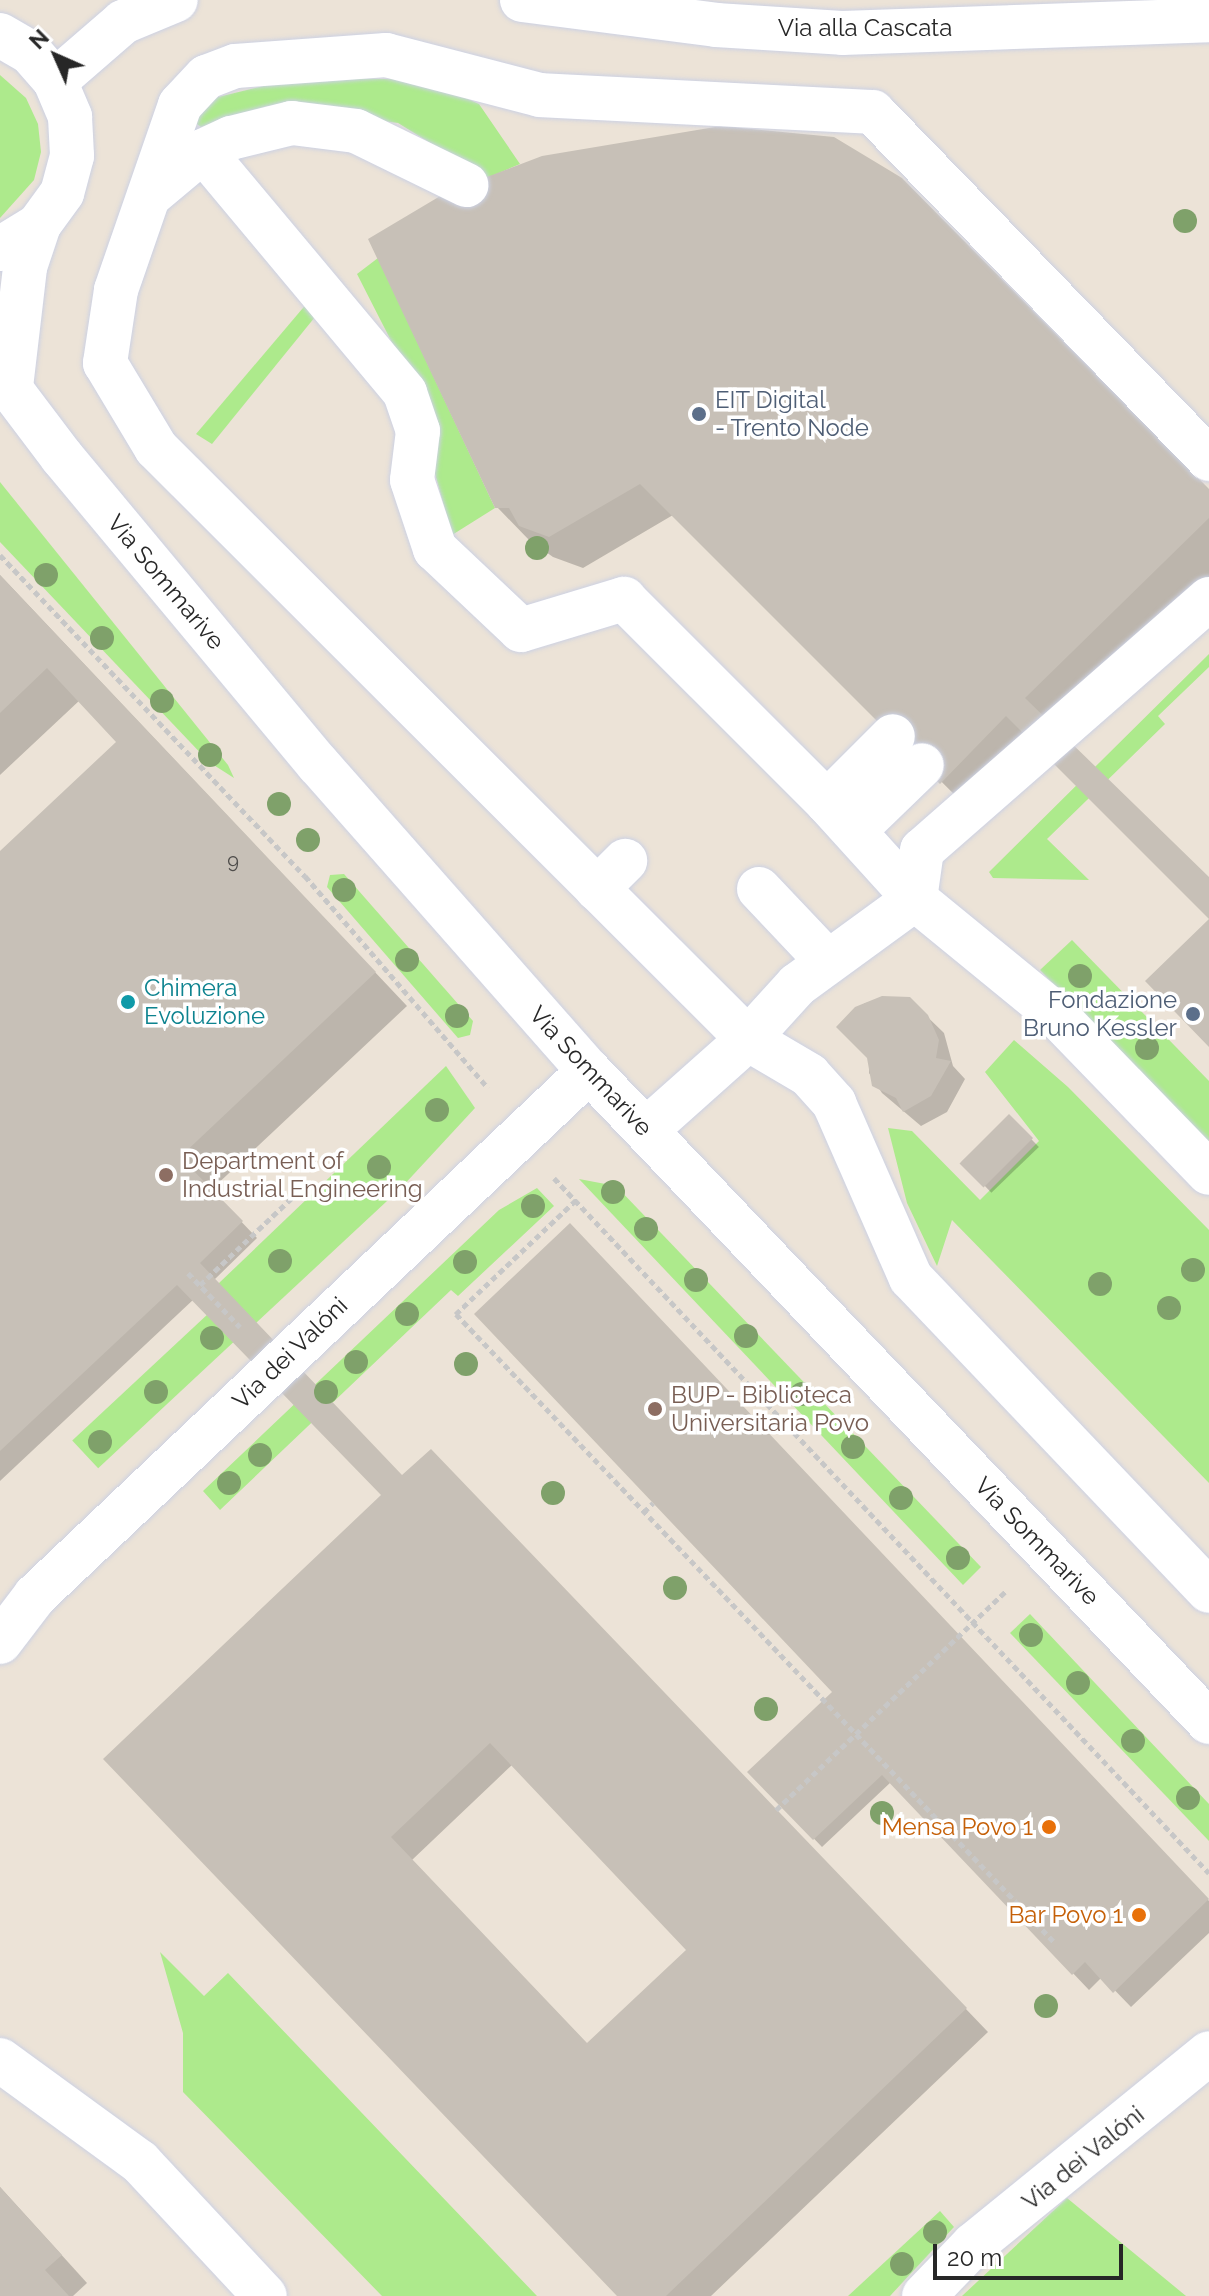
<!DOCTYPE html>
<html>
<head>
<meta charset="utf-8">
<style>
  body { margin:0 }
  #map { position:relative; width:1209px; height:2296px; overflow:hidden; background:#ece3d7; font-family:Raleway,sans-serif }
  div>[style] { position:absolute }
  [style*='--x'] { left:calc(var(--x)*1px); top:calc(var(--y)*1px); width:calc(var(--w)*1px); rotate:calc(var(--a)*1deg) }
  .green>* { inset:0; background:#adea8c; transform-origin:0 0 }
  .shadow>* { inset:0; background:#0003; transform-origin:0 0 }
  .building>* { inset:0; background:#c7c0b7; transform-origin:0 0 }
  .path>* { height:5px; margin-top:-2.5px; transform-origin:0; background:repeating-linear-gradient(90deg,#c7c7c7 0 6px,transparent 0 10px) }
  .roads { filter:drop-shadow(0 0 2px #ccd1e3) drop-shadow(0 0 2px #ccd1e3) }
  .minor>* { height:44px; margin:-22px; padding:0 22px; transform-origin:22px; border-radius:22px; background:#fff }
  .trees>* { width:24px; height:24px; margin:-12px; border-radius:50%; background:#7fa16a }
  .dots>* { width:22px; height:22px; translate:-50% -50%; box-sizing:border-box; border:4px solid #fff; border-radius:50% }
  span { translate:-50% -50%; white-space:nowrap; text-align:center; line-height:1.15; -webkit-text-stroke:7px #fff; paint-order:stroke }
  .number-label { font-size:20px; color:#4f4d4b }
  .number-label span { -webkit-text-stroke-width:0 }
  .street-label { font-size:24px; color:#272727 }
  .service-label { font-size:24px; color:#4e5e75 }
  .left { translate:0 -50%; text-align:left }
  .right { translate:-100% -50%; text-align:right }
  .culture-label { font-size:24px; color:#0d838f }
  .education-label { font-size:24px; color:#785e54 }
  .food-label { font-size:24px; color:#c56008 }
  .north { position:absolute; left:16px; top:16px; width:80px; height:80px; -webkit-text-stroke:6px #fff; paint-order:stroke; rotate:315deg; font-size:22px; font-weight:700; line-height:32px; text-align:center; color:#272727 }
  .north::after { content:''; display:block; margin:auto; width:28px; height:36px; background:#272727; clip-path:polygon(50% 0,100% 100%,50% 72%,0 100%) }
  .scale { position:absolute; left:933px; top:2244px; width:190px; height:36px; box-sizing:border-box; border:4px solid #272727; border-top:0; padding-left:10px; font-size:24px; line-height:28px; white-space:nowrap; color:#272727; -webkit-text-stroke:6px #fff; paint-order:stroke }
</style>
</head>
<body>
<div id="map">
  <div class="green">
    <div style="clip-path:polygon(0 75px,26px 98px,38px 124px,41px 152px,34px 180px,0 218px)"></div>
    <div style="clip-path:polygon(300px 77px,426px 80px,479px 104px,520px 164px,487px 178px,398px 123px,267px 106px,201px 127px,190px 119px,218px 97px)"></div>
    <div style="clip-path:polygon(378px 258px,495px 508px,452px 535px,434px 470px,438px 433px,357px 274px)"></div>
    <div style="clip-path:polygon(308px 302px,315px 317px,212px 444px,196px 434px)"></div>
    <div style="clip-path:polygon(0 482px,228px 765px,234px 778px,209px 762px,0 542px)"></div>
    <div style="clip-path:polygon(1209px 654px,1209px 667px,1158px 716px,1165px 724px,1047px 839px,1089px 880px,993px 878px,989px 872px)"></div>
    <div style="clip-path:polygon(344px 874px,473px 1021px,470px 1035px,458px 1038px,327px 887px,330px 875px)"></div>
    <div style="clip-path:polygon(1072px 940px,1209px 1081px,1209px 1144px,1040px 970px)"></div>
    <div style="clip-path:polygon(1014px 1040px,1068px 1087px,1209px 1230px,1209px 1483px,952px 1220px,937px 1266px,907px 1203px,888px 1128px,912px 1131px,980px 1200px,1039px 1141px,985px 1072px)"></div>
    <div style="clip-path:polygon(446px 1066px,475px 1108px,401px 1188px,256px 1323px,218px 1284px)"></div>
    <div style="clip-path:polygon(579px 1179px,616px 1186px,981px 1567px,963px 1585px)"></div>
    <div style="clip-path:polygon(537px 1188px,554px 1206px,458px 1296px,451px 1290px,220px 1510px,203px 1491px,499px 1210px)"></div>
    <div style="left:209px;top:1313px;width:38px;height:187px;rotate:47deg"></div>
    <div style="clip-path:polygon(1030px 1614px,1209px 1804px,1209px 1841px,1010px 1633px)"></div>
    <div style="clip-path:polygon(160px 1952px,204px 1996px,228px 1973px,537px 2296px,382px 2296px,183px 2092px,183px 2033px)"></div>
    <div style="clip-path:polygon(1067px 2198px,1186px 2296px,962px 2296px)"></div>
    <div style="clip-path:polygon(940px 2211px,954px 2227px,890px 2296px,848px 2296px)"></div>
  </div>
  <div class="shadow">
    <div style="clip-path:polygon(371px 240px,1209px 491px,1209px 581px,1057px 732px,1209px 880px,1209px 917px,1040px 748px,974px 814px,673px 515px,583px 568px,553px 557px,529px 540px,497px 507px)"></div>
    <div style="clip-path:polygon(evenodd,0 575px,407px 1006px,211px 1190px,257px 1238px,214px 1280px,403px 1478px,453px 1474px,988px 2032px,711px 2296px,619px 2296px,106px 1759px,384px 1496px,194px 1299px,0 1481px,0 854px,119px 742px,80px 700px,0 775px,0 575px,513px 1764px,689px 1950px,588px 2045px,412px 1860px,513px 1764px)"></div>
    <div style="clip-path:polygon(909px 999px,944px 1033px,953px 1066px,965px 1079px,947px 1112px,921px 1126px,882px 1093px,869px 1073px,869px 1058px,839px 1027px,865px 1003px)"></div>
    <div style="left:1009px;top:1116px;width:43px;height:66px;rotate:46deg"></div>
    <div style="clip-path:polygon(1000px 1681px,1209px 1901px,1209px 1933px,1131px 2007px,1102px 1977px,1089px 1990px,891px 1782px,822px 1847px,750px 1772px)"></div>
    <div style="clip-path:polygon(0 2187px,87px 2283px,73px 2296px,0 2296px)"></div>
  </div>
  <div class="building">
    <div style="clip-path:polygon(721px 126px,834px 137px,902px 178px,1209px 489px,1209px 518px,1025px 698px,1209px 877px,1209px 1047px,1145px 981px,1209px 919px,1006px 716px,940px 784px,640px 484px,549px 537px,519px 526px,509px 508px,495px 508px,368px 239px,447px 192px,542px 156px)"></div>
    <div style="clip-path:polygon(evenodd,0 575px,376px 972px,180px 1157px,243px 1221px,200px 1263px,402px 1475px,431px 1449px,967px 2008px,666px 2296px,617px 2296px,103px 1759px,381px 1495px,177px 1285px,0 1451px,0 851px,116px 742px,47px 668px,0 713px,0 575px,490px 1743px,686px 1950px,587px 2043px,391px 1837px,490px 1743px)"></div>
    <div style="clip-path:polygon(882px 996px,910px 997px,928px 1015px,939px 1040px,936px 1058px,951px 1061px,931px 1096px,903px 1112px,896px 1098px,872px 1086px,867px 1058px,836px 1027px,855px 1007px)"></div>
    <div style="left:1009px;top:1114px;width:34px;height:70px;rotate:45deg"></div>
    <div style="clip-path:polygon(570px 1223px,1209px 1899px,1113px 1993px,1085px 1962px,1072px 1975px,882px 1775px,813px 1840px,747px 1772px,832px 1692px,474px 1314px)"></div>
    <div style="clip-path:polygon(0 2187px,62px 2255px,45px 2270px,69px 2296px,0 2296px)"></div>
  </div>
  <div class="path">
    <div style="--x:0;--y:555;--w:443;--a:46.5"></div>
    <div style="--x:305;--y:876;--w:280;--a:49.2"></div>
    <div style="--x:554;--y:1178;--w:955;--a:46.7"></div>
    <div style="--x:576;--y:1200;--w:166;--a:136.5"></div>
    <div style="--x:456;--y:1314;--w:869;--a:46.4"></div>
    <div style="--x:188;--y:1273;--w:75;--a:46.1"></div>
    <div style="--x:200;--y:1285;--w:132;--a:-43.5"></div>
    <div style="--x:644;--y:1512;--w:13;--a:-45"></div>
    <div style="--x:776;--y:1810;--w:319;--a:-43.6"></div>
  </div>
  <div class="roads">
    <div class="minor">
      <div style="--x:522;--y:0;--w:196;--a:7.3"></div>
      <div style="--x:716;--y:25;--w:126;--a:3.6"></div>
      <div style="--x:842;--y:33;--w:367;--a:-2"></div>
      <div style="--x:0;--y:35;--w:34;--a:30"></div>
      <div style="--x:30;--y:52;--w:38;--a:49"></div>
      <div style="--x:55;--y:81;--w:39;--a:67"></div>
      <div style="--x:70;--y:117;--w:39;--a:87"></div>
      <div style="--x:72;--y:156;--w:38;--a:105"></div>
      <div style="--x:62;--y:193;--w:39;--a:126"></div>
      <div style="--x:39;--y:225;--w:46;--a:148.4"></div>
      <div style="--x:55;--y:81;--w:90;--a:-40.9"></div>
      <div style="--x:123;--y:22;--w:57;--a:-22.5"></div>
      <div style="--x:203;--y:151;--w:31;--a:-25"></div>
      <div style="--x:231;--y:138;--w:63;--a:-13.8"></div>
      <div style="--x:292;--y:123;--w:64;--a:7.1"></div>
      <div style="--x:356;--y:131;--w:123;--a:26.1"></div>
      <div style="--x:149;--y:196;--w:70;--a:-39.8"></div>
      <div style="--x:203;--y:151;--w:315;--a:50.1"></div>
      <div style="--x:405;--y:393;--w:40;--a:71.1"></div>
      <div style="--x:418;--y:431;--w:49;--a:97"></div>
      <div style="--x:412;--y:480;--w:73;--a:71.6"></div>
      <div style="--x:435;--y:549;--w:118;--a:43.3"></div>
      <div style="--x:521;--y:630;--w:108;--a:-16.8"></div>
      <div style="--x:624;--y:599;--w:287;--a:45"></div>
      <div style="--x:0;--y:375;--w:103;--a:52.9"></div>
      <div style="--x:62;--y:457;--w:400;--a:50.2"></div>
      <div style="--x:318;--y:764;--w:409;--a:48.6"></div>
      <div style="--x:589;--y:1071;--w:899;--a:46.4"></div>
      <div style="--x:11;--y:387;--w:121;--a:-83.3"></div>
      <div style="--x:25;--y:267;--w:44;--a:-71.6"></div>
      <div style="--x:1209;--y:459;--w:483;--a:-134.1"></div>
      <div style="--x:873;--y:112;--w:333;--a:-177.1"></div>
      <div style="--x:540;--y:95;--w:159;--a:-165.4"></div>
      <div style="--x:386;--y:55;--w:151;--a:175.8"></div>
      <div style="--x:235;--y:66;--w:31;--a:159"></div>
      <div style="--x:206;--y:77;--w:38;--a:133"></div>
      <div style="--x:180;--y:105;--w:196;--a:109.1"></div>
      <div style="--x:116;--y:290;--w:74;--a:98.6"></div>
      <div style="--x:105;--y:363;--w:99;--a:59"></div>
      <div style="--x:156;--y:448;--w:837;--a:44.95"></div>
      <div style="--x:748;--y:1039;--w:71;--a:30.5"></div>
      <div style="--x:809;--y:1075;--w:38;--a:48"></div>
      <div style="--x:834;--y:1103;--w:191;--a:66.3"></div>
      <div style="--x:911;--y:1278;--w:432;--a:46.4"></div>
      <div style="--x:1209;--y:599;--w:381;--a:138.8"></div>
      <div style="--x:922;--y:850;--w:49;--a:98.1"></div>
      <div style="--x:915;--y:899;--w:178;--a:39.3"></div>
      <div style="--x:1053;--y:1012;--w:224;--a:45.9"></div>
      <div style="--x:855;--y:830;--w:93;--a:-44.1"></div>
      <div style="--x:597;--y:889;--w:40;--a:-45"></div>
      <div style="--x:759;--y:889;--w:100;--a:46.6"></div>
      <div style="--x:646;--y:1130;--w:137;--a:-41.7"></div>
      <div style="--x:748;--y:1039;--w:73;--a:-47.8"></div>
      <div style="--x:797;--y:985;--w:146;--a:-36.1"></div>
      <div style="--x:915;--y:899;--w:131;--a:-132.2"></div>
      <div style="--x:827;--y:802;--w:93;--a:-45"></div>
      <div style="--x:0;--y:1642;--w:58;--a:-52.7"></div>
      <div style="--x:35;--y:1596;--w:763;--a:-43.46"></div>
      <div style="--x:0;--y:2060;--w:173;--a:36.1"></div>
      <div style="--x:140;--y:2162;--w:183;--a:47"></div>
      <div style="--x:924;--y:2296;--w:71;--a:-46.1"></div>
      <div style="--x:973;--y:2245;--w:304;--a:-39.1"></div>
    </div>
  </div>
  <div class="trees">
    <div style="left:1185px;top:221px"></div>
    <div style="left:537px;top:548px"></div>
    <div style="left:46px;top:575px"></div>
    <div style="left:102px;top:638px"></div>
    <div style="left:162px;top:701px"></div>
    <div style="left:210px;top:755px"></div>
    <div style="left:279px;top:804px"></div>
    <div style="left:308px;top:840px"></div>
    <div style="left:344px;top:890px"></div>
    <div style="left:407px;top:960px"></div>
    <div style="left:1080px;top:976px"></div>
    <div style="left:457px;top:1016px"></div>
    <div style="left:1147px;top:1048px"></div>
    <div style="left:437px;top:1110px"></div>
    <div style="left:379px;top:1167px"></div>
    <div style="left:613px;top:1192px"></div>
    <div style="left:533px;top:1206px"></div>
    <div style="left:646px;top:1229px"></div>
    <div style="left:280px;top:1261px"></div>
    <div style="left:465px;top:1262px"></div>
    <div style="left:1193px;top:1270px"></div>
    <div style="left:696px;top:1280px"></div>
    <div style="left:1100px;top:1284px"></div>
    <div style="left:1169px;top:1308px"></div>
    <div style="left:407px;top:1314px"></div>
    <div style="left:746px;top:1336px"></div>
    <div style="left:212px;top:1338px"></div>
    <div style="left:356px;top:1362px"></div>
    <div style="left:466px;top:1364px"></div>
    <div style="left:156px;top:1392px"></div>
    <div style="left:326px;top:1392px"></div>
    <div style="left:802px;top:1394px"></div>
    <div style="left:100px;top:1442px"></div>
    <div style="left:853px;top:1447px"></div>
    <div style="left:260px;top:1455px"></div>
    <div style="left:229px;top:1483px"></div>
    <div style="left:553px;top:1493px"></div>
    <div style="left:901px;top:1498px"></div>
    <div style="left:958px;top:1558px"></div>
    <div style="left:675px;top:1588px"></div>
    <div style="left:1031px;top:1635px"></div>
    <div style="left:1078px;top:1683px"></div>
    <div style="left:766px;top:1709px"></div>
    <div style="left:1133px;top:1741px"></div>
    <div style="left:1188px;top:1798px"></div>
    <div style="left:882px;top:1813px"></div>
    <div style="left:1046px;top:2006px"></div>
    <div style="left:935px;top:2232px"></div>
    <div style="left:902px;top:2264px"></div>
  </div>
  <div class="dots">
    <div style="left:699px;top:414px;background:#5c6f8a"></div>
    <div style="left:128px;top:1002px;background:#0f9aa8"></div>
    <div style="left:1193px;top:1014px;background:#5c6f8a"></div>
    <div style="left:166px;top:1175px;background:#8d6e63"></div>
    <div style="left:655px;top:1409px;background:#8d6e63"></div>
    <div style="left:1049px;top:1827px;background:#e8710a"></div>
    <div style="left:1139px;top:1915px;background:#e8710a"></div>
  </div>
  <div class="number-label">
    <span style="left:233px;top:861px">9</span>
  </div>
  <div class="street-label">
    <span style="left:865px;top:28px">Via alla Cascata</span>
    <span style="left:166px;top:582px;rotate:50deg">Via Sommarive</span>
    <span style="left:591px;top:1071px;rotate:47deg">Via Sommarive</span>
    <span style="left:290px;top:1353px;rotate:-44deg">Via dei Valóni</span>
    <span style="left:1037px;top:1541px;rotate:46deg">Via Sommarive</span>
    <span style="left:1083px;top:2158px;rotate:-39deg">Via dei Valóni</span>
  </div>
  <div class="service-label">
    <span class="left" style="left:715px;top:414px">EIT Digital<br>- Trento Node</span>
    <span class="right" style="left:1177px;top:1014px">Fondazione<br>Bruno Kessler</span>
  </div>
  <div class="culture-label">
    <span class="left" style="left:144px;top:1002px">Chimera<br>Evoluzione</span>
  </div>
  <div class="education-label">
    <span class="left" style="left:182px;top:1175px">Department of<br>Industrial Engineering</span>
    <span class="left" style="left:671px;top:1409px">BUP - Biblioteca<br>Universitaria Povo</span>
  </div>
  <div class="food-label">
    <span class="right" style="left:1033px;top:1827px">Mensa Povo 1</span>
    <span class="right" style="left:1123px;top:1915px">Bar Povo 1</span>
  </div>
  <div class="north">N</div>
  <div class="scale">20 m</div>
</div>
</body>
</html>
